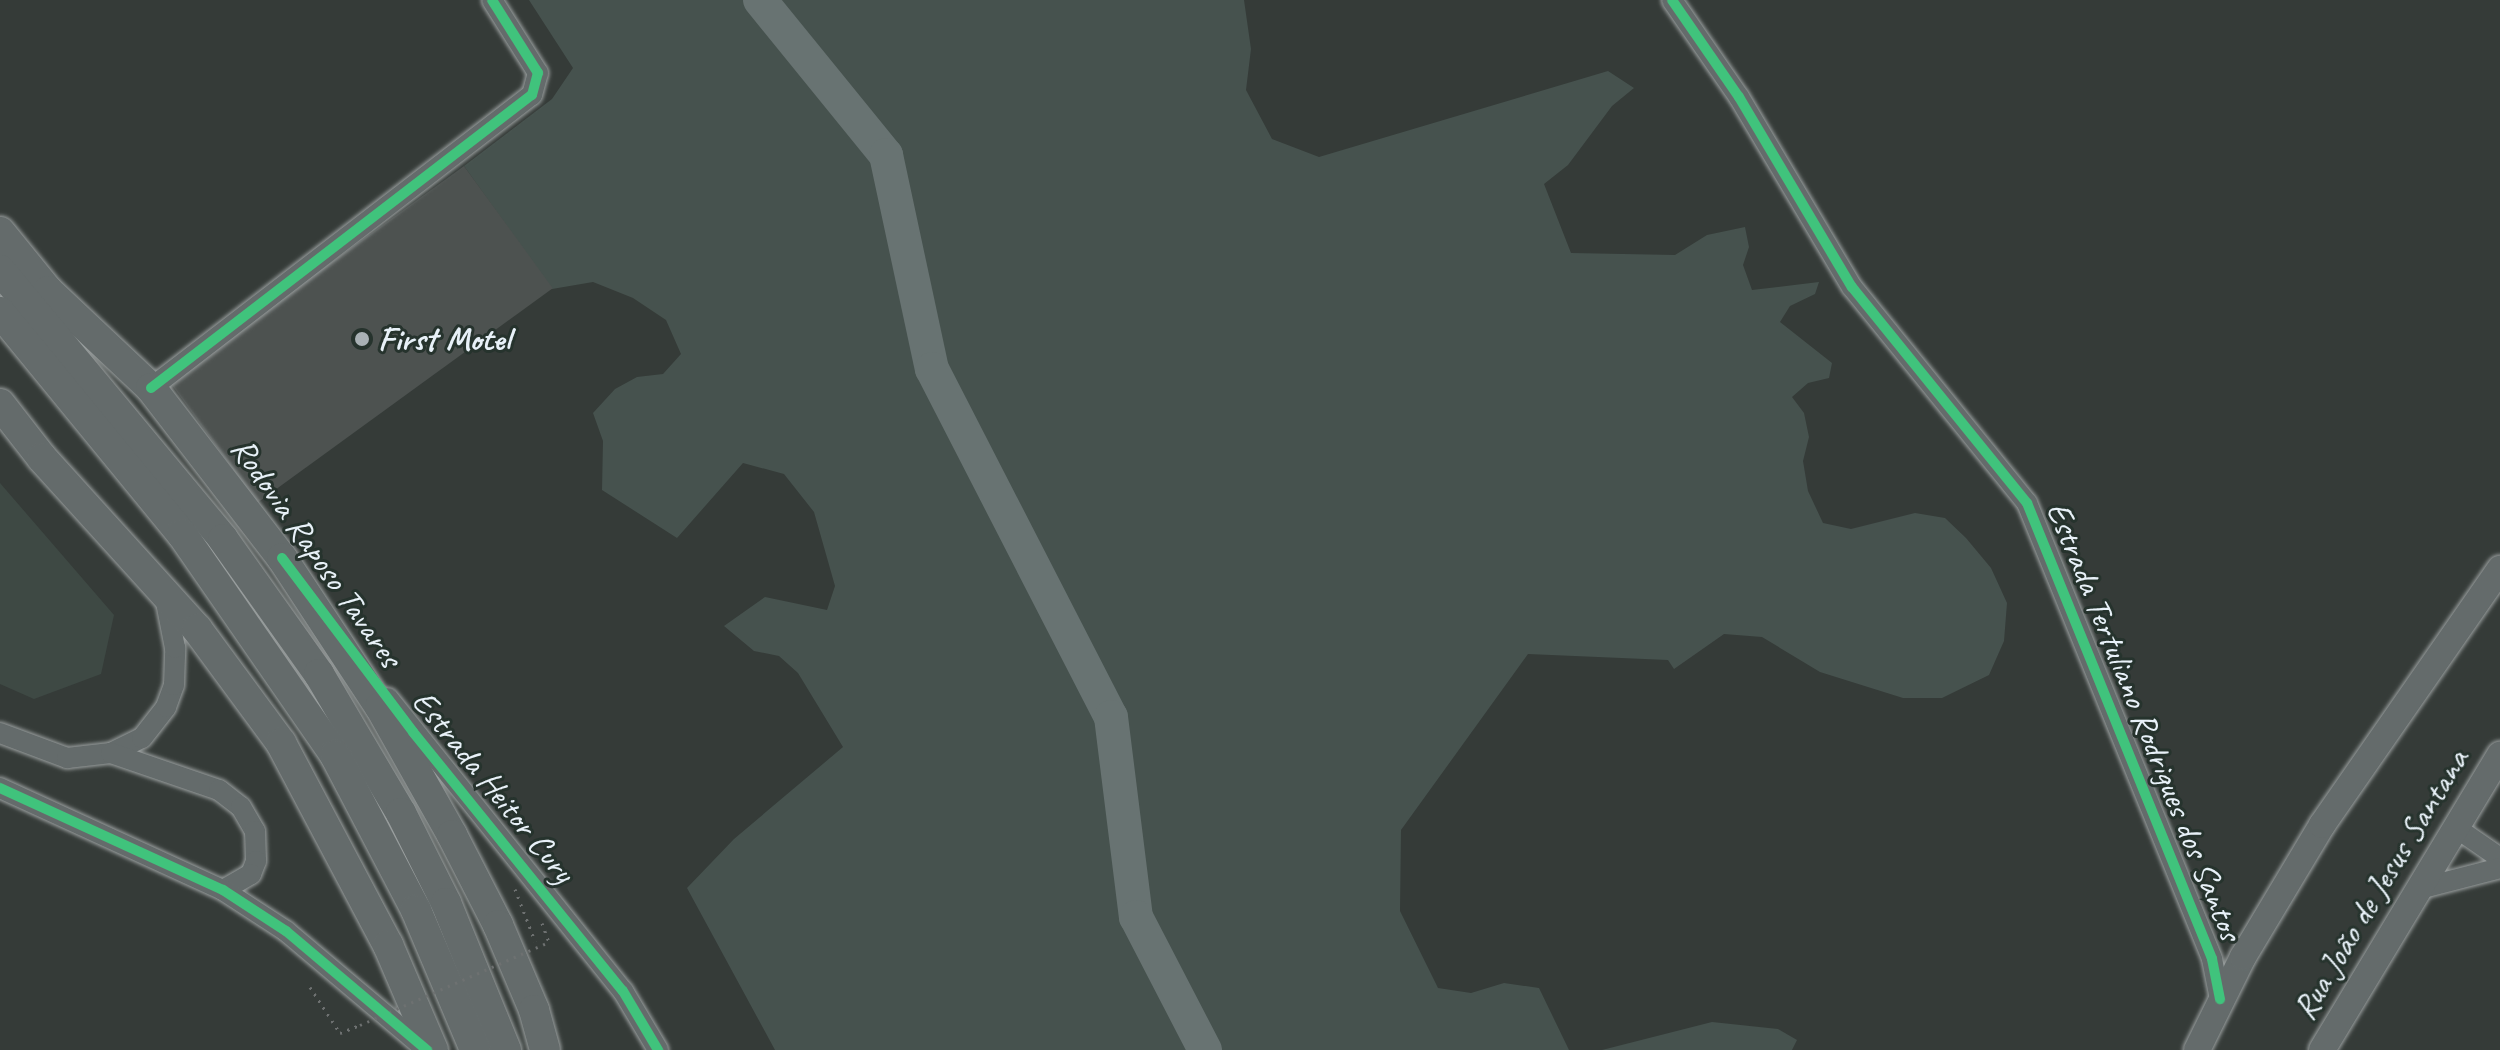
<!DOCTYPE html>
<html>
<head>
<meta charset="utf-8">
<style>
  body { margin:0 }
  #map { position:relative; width:2500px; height:1050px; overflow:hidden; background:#353b38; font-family:Caveat,sans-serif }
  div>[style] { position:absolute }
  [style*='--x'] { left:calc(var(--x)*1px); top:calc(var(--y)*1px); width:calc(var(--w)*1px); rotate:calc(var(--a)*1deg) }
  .built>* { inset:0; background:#3e4944 }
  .green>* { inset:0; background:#46524e }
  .river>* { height:34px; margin:-17px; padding:0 17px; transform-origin:17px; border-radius:17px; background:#687372 }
  .building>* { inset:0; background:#4d5250; transform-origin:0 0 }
  .path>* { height:3px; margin-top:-1.5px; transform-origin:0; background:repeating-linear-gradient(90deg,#6e7171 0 2px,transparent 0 8px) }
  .roads { filter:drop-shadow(0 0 2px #9a9f9f) drop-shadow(0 0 2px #9a9f9f) }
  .minor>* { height:20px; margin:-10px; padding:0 10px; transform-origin:10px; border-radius:10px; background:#646b6b }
  .major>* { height:26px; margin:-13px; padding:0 13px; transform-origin:13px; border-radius:13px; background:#646b6b }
  .highway>* { height:30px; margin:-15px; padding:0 15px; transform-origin:15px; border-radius:15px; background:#646b6b }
  .path-bridge>* { height:3px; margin-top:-1.5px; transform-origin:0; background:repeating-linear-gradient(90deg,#6e7171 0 2px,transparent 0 8px) }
  .cycleway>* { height:10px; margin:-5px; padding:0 5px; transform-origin:5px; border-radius:5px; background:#40c37c }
  .dots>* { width:22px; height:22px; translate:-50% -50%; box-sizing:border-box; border:4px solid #26332d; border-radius:50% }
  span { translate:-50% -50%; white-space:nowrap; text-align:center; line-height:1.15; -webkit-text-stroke:6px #26332d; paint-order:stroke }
  .poi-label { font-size:34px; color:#e8f1f8; font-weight:700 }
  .left { translate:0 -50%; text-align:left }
  .street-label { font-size:34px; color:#e8f1f8 }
</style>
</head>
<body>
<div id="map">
  <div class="built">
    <div style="clip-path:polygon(0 483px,114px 615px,101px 674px,34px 699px,0 684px)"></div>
  </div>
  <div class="green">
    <div style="clip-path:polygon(529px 0,1244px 0,1251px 49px,1246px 90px,1272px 139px,1319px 157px,1608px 71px,1634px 88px,1612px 106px,1568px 165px,1544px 184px,1571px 253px,1675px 255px,1707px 235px,1745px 227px,1749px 247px,1743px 265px,1752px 290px,1819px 282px,1815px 294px,1790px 306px,1780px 322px,1832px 363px,1829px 378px,1808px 383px,1792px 397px,1804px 413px,1809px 437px,1803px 461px,1808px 491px,1823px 523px,1851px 529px,1915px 513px,1945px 518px,1966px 538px,1991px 568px,2007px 603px,2004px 641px,1989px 675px,1942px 698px,1903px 698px,1820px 672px,1762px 637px,1724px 634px,1674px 669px,1668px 660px,1528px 654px,1401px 830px,1400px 911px,1438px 988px,1471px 993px,1504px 983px,1539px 988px,1569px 1050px,775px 1050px,687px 888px,734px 839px,843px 747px,798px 673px,779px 656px,754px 651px,724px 626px,765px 597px,827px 610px,835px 586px,814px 512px,784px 474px,743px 463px,677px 538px,602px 490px,603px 441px,593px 413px,615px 389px,637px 377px,663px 374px,681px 354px,666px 320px,633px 298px,593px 282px,552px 289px,464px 166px,552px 99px,573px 68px)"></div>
    <div style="clip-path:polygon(1712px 1022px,1778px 1029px,1797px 1040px,1792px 1050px,1602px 1050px)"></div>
  </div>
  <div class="river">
    <div style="--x:760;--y:0;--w:200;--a:50.9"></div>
    <div style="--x:886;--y:155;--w:219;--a:77.9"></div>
    <div style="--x:932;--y:369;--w:391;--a:62.8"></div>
    <div style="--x:1111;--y:717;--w:202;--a:82.9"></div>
    <div style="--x:1136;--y:917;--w:150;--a:62.6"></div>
  </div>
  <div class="building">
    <div style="left:464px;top:166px;width:151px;height:365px;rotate:54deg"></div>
  </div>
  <div class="path">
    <div style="--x:515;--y:889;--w:56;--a:69"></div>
    <div style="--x:542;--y:923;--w:20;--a:70"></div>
    <div style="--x:310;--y:987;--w:55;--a:56.9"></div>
    <div style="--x:340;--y:1033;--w:22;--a:-22"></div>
  </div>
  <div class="roads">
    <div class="minor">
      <div style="--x:1672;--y:0;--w:118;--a:55.4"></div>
      <div style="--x:1739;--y:97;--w:221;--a:59.3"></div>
      <div style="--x:1852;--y:287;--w:278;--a:51"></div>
      <div style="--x:2027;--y:503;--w:492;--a:67.9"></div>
      <div style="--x:2212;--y:959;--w:41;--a:78.7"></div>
      <div style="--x:151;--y:388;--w:481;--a:-37.6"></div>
      <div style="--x:532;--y:95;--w:23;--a:-75"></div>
      <div style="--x:538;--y:73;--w:86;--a:-122.2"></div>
      <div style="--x:388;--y:698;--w:376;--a:51.3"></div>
      <div style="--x:623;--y:991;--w:69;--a:59.3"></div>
      <div style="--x:0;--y:733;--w:72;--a:20.5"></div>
      <div style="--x:67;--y:758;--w:44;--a:-6.5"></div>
      <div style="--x:111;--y:753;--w:34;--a:-26"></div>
      <div style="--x:142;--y:738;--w:39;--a:-52"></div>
      <div style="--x:166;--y:707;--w:23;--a:-70"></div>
      <div style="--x:174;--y:685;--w:37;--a:-88"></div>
      <div style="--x:175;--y:648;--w:52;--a:-101.1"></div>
      <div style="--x:111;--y:753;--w:114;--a:18.9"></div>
      <div style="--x:219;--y:790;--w:28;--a:38"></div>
      <div style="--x:241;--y:807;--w:28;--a:60"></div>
      <div style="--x:255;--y:831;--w:30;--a:88"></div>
      <div style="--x:256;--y:861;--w:14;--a:111"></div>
      <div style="--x:251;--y:874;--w:32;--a:150"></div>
      <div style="--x:0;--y:788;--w:245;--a:24.6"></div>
      <div style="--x:223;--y:890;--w:75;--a:33.1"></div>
      <div style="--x:286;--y:931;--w:185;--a:40.2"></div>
      <div style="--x:2455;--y:827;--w:55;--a:34.6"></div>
      <div style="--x:2419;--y:889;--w:84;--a:-14.5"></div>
    </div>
    <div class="major">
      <div style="--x:2197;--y:1050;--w:104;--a:-63.7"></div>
      <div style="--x:2243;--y:957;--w:154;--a:-59.1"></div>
      <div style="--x:2322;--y:825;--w:312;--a:-55.2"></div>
      <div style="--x:2322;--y:1050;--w:345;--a:-58.9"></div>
    </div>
    <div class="highway">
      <div style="--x:0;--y:232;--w:76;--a:50.9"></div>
      <div style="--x:48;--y:291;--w:141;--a:43.3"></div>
      <div style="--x:151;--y:388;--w:215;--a:52.4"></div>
      <div style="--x:282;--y:558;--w:178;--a:56.7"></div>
      <div style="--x:380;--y:707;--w:147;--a:60.6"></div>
      <div style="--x:452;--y:835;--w:101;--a:62.9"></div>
      <div style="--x:498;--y:925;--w:92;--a:67"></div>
      <div style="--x:534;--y:1010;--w:41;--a:74.6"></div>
      <div style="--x:0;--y:270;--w:349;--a:50.3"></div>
      <div style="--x:223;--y:539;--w:166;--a:54.6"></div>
      <div style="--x:319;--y:674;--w:161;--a:59.5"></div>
      <div style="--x:401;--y:813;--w:101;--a:63.4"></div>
      <div style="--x:446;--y:903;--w:159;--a:67.8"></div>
      <div style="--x:0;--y:312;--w:287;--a:50.7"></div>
      <div style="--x:182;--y:534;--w:269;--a:55.3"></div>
      <div style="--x:335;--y:755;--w:175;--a:62.4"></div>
      <div style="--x:416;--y:910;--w:152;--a:67.1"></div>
      <div style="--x:0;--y:404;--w:68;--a:52.1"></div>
      <div style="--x:42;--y:458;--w:231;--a:47.8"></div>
      <div style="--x:197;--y:629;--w:142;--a:53.6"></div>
      <div style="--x:281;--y:743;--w:229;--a:62.1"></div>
      <div style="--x:388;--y:945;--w:114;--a:66.8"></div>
    </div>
  </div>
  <div class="path-bridge">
    <div style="--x:360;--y:1025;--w:206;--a:-23.7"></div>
  </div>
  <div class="cycleway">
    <div style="--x:1672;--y:0;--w:118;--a:55.4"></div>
    <div style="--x:1739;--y:97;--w:221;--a:59.3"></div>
    <div style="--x:1852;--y:287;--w:278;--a:51"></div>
    <div style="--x:2027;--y:503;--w:492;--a:67.9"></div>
    <div style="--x:2212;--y:959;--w:41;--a:78.7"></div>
    <div style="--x:151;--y:388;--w:481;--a:-37.6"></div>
    <div style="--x:532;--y:95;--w:23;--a:-75"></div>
    <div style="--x:538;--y:73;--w:86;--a:-122.2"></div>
    <div style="--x:282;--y:558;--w:218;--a:53"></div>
    <div style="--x:413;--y:732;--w:333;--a:51"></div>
    <div style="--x:623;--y:991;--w:69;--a:59.3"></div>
    <div style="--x:0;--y:788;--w:245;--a:24.6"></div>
    <div style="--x:223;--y:890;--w:75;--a:33.1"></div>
    <div style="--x:286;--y:931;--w:185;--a:40.2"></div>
  </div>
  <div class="dots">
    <div style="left:362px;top:339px;background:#a9b1b5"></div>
  </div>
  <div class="poi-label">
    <span class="left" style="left:378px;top:339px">First Motel</span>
  </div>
  <div class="street-label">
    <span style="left:317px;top:552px;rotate:55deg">Rodovia Raposo Tavares</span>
    <span style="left:2145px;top:721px;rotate:68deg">Estrada Tertuliano Rodrigues dos Santos</span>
    <span style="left:494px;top:786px;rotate:51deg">Estrada Heitor Cury</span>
    <span style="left:2380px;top:884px;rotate:-59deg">Rua João de Jesus Santana</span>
  </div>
</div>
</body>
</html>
